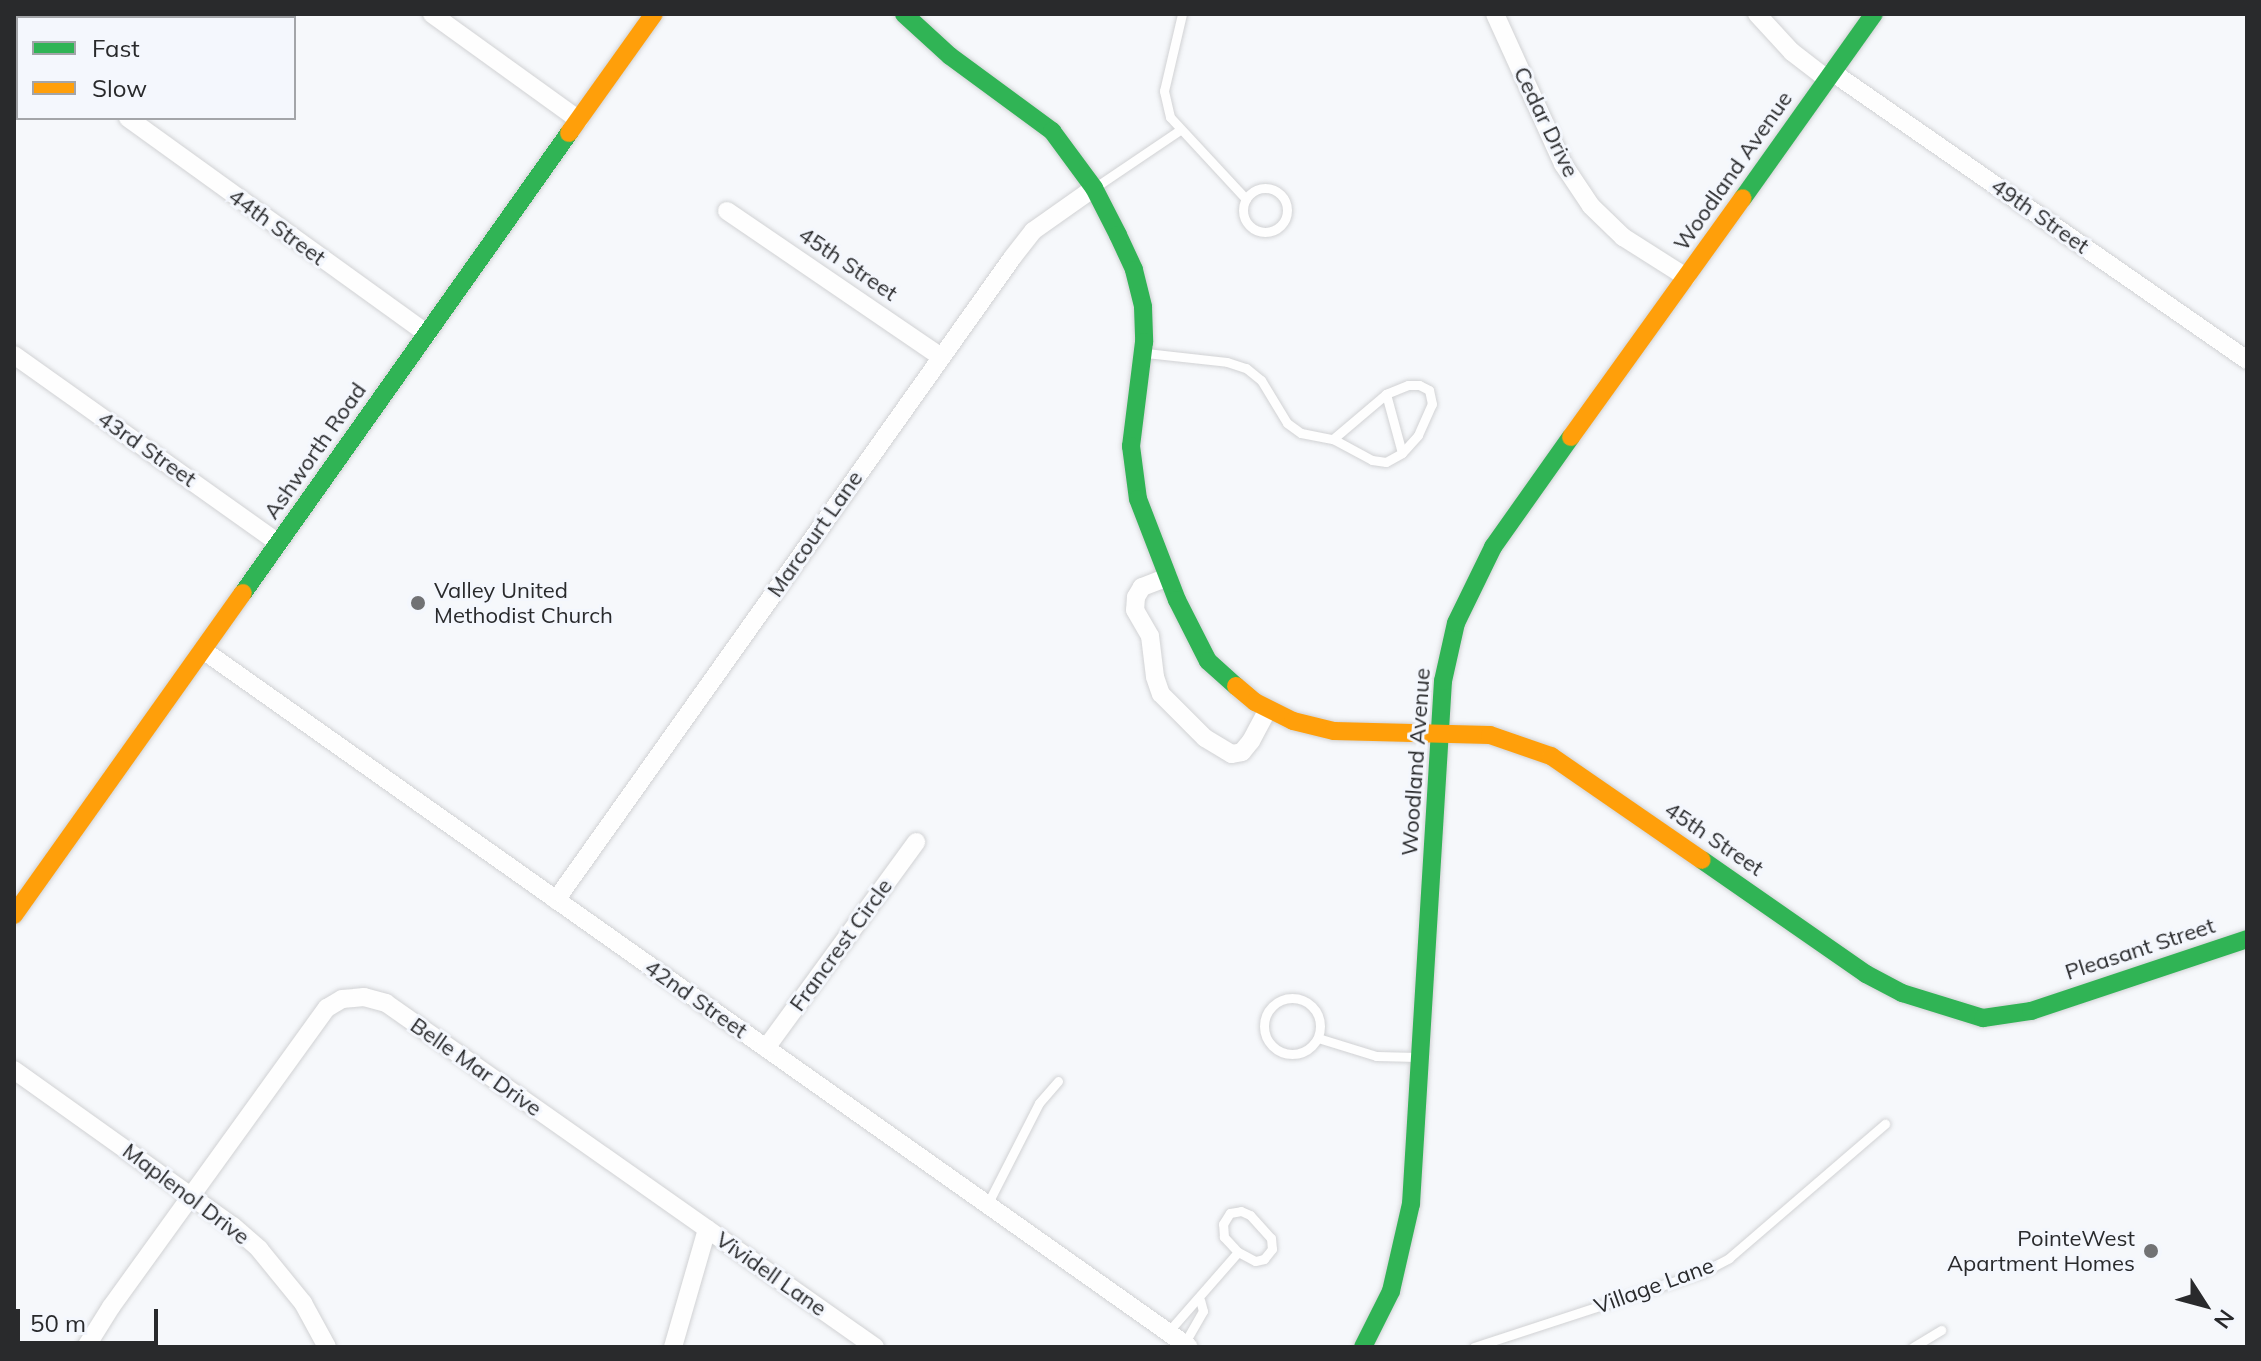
<!DOCTYPE html>
<html>
<head>
<meta charset="utf-8">
<style>
  body { margin:0 }
  #map { position:relative; width:2261px; height:1361px; overflow:hidden; background:#f6f8fb; font-family:Mulish,sans-serif }
  div>[style] { position:absolute }
  [style*='--x'] { left:calc(var(--x)*1px); top:calc(var(--y)*1px); width:calc(var(--w)*1px); rotate:calc(var(--a)*1deg) }
  .roads { filter:drop-shadow(0 0 2px #d1d2d4) drop-shadow(0 0 2px #d1d2d4) }
  .lane>* { height:9px; margin:-4.5px; padding:0 4.5px; transform-origin:4.5px; border-radius:4.5px; background:#fefefe }
  .lane>.ring { margin:-4.5px; padding:0; box-sizing:content-box; background:none; border:9px solid #fefefe; border-radius:50% }
  .street>* { height:18px; margin:-9px; padding:0 9px; transform-origin:9px; border-radius:9px; background:#fefefe }
  .fast>* { height:18px; margin:-9px; padding:0 9px; transform-origin:9px; border-radius:9px; background:#30b455 }
  .slow>* { height:18px; margin:-9px; padding:0 9px; transform-origin:9px; border-radius:9px; background:#ff9f0a }
  .dots>* { width:22px; height:22px; translate:-50% -50%; box-sizing:border-box; border:4px solid #f4f7fd; border-radius:50% }
  span { translate:-50% -50%; white-space:nowrap; text-align:center; line-height:1.15; -webkit-text-stroke:6px #f4f7fd; paint-order:stroke }
  .street-label { font-size:22px; color:#292a2c }
  .poi-label { font-size:22px; color:#292a2c }
  .left { translate:0 -50%; text-align:left }
  .right { translate:-100% -50%; text-align:right }
  .frame { position:absolute; inset:0; border:16px solid #292a2c; pointer-events:none }
  .legend { position:absolute; left:16px; top:16px; width:280px; height:104px; box-sizing:border-box; background:#f4f7fd; border:2px solid #a3a5a9; margin:0; padding:10px 14px; list-style:none; font-size:24px; color:#292a2c }
  .legend li { display:flex; align-items:center; gap:16px; height:40px }
  .legend b { width:40px; border:2px solid #a3a5a9 }
  .north { position:absolute; left:2165px; top:1265px; width:80px; height:80px; -webkit-text-stroke:6px #f4f7fd; paint-order:stroke; rotate:126deg; font-size:22px; font-weight:700; line-height:32px; text-align:center; color:#292a2c }
  .north::after { content:''; display:block; margin:auto; width:28px; height:36px; background:#292a2c; clip-path:polygon(50% 0,100% 100%,50% 72%,0 100%) }
  .scale { position:absolute; left:16px; top:1309px; width:142px; height:36px; box-sizing:border-box; border:4px solid #292a2c; border-top:0; padding-left:10px; font-size:24px; line-height:28px; white-space:nowrap; color:#292a2c; -webkit-text-stroke:6px #f4f7fd; paint-order:stroke }
</style>
</head>
<body>
<div id="map">
  <div class="roads">
    <div class="lane">
      <div style="--x:1182;--y:14;--w:79;--a:103.2"></div>
      <div style="--x:1164;--y:91;--w:27;--a:77"></div>
      <div style="--x:1170;--y:117;--w:112;--a:47.2"></div>
      <div style="--x:1097;--y:186;--w:100;--a:-34"></div>
      <div class="ring" style="left:1243px;top:188px;width:35px;height:35px"></div>
      <div style="--x:1146;--y:353;--w:81;--a:6.3"></div>
      <div style="--x:1227;--y:362;--w:20;--a:18"></div>
      <div style="--x:1246;--y:368;--w:19;--a:39"></div>
      <div style="--x:1261;--y:380;--w:50;--a:58.8"></div>
      <div style="--x:1287;--y:423;--w:17;--a:36"></div>
      <div style="--x:1301;--y:433;--w:33;--a:11"></div>
      <div style="--x:1333;--y:439;--w:44;--a:28.3"></div>
      <div style="--x:1372;--y:460;--w:14;--a:8"></div>
      <div style="--x:1386;--y:462;--w:18;--a:-29"></div>
      <div style="--x:1402;--y:453;--w:24;--a:-48"></div>
      <div style="--x:1418;--y:435;--w:34;--a:-66"></div>
      <div style="--x:1432;--y:404;--w:14;--a:-102"></div>
      <div style="--x:1429;--y:390;--w:11;--a:-153"></div>
      <div style="--x:1419;--y:385;--w:11;--a:180"></div>
      <div style="--x:1408;--y:385;--w:24;--a:158"></div>
      <div style="--x:1333;--y:439;--w:70;--a:-40.3"></div>
      <div style="--x:1386;--y:394;--w:61;--a:74.8"></div>
      <div class="ring" style="left:1264px;top:998px;width:47px;height:47px"></div>
      <div style="--x:1318;--y:1038;--w:61;--a:17.2"></div>
      <div style="--x:1376;--y:1056;--w:41;--a:1.4"></div>
      <div style="--x:987;--y:1205;--w:114;--a:-63"></div>
      <div style="--x:1039;--y:1103;--w:29;--a:-49"></div>
      <div style="--x:1168;--y:1332;--w:106;--a:-48.8"></div>
      <div style="--x:1238;--y:1252;--w:21;--a:-133"></div>
      <div style="--x:1224;--y:1237;--w:13;--a:-94"></div>
      <div style="--x:1223;--y:1224;--w:13;--a:-58"></div>
      <div style="--x:1230;--y:1213;--w:11;--a:-10"></div>
      <div style="--x:1241;--y:1211;--w:10;--a:24"></div>
      <div style="--x:1250;--y:1215;--w:31;--a:48"></div>
      <div style="--x:1271;--y:1238;--w:11;--a:85"></div>
      <div style="--x:1272;--y:1249;--w:13;--a:129"></div>
      <div style="--x:1264;--y:1259;--w:9;--a:167"></div>
      <div style="--x:1255;--y:1261;--w:19;--a:-152"></div>
      <div style="--x:1184;--y:1344;--w:38;--a:-60"></div>
      <div style="--x:1203;--y:1311;--w:11;--a:-105"></div>
      <div style="--x:1474;--y:1347;--w:241;--a:-18.1"></div>
      <div style="--x:1703;--y:1272;--w:30;--a:-28"></div>
      <div style="--x:1729;--y:1258;--w:206;--a:-40.7"></div>
      <div style="--x:1913;--y:1347;--w:33;--a:-31"></div>
    </div>
    <div class="street">
      <div style="--x:31;--y:14;--w:5;--a:53"></div>
      <div style="--x:432;--y:14;--w:181;--a:35.8"></div>
      <div style="--x:1495;--y:14;--w:165;--a:65.6"></div>
      <div style="--x:1563;--y:164;--w:50;--a:56.3"></div>
      <div style="--x:1591;--y:206;--w:45;--a:44.1"></div>
      <div style="--x:1623;--y:237;--w:75;--a:32.4"></div>
      <div style="--x:1757;--y:14;--w:52;--a:47.4"></div>
      <div style="--x:1792;--y:52;--w:44;--a:37.6"></div>
      <div style="--x:1832;--y:72;--w:505;--a:34.76"></div>
      <div style="--x:128;--y:118;--w:369;--a:35.8"></div>
      <div style="--x:727;--y:211;--w:259;--a:34.3"></div>
      <div style="--x:14;--y:355;--w:325;--a:35.4"></div>
      <div style="--x:1168;--y:577;--w:28;--a:159"></div>
      <div style="--x:1142;--y:587;--w:12;--a:121"></div>
      <div style="--x:1136;--y:597;--w:13;--a:94"></div>
      <div style="--x:1135;--y:610;--w:30;--a:60"></div>
      <div style="--x:1150;--y:636;--w:41;--a:83"></div>
      <div style="--x:1155;--y:677;--w:18;--a:71"></div>
      <div style="--x:1161;--y:694;--w:62;--a:45"></div>
      <div style="--x:1205;--y:738;--w:31;--a:31"></div>
      <div style="--x:1232;--y:754;--w:10;--a:-11"></div>
      <div style="--x:1242;--y:752;--w:14;--a:-51"></div>
      <div style="--x:1251;--y:741;--w:36;--a:-62"></div>
      <div style="--x:203;--y:650;--w:1207;--a:35.26"></div>
      <div style="--x:556;--y:900;--w:787;--a:-54.61"></div>
      <div style="--x:1012;--y:258;--w:34;--a:-52"></div>
      <div style="--x:1033;--y:231;--w:75;--a:-35.2"></div>
      <div style="--x:766;--y:1048;--w:255;--a:-53.9"></div>
      <div style="--x:14;--y:1070;--w:269;--a:35.5"></div>
      <div style="--x:233;--y:1226;--w:35;--a:41"></div>
      <div style="--x:259;--y:1249;--w:70;--a:50.8"></div>
      <div style="--x:303;--y:1303;--w:50;--a:61.4"></div>
      <div style="--x:86;--y:1347;--w:47;--a:-58"></div>
      <div style="--x:111;--y:1307;--w:369;--a:-54.2"></div>
      <div style="--x:327;--y:1008;--w:17;--a:-31"></div>
      <div style="--x:342;--y:999;--w:22;--a:-5"></div>
      <div style="--x:364;--y:997;--w:23;--a:15"></div>
      <div style="--x:386;--y:1003;--w:598;--a:35.13"></div>
      <div style="--x:673;--y:1347;--w:123;--a:-73.9"></div>
    </div>
    <div class="fast">
      <div style="--x:904;--y:14;--w:62;--a:42.4"></div>
      <div style="--x:950;--y:56;--w:127;--a:36.3"></div>
      <div style="--x:1052;--y:131;--w:71;--a:53.6"></div>
      <div style="--x:1094;--y:188;--w:53;--a:62.9"></div>
      <div style="--x:1118;--y:235;--w:38;--a:65"></div>
      <div style="--x:1134;--y:270;--w:38;--a:76"></div>
      <div style="--x:1143;--y:307;--w:35;--a:88"></div>
      <div style="--x:1144;--y:342;--w:105;--a:97.1"></div>
      <div style="--x:1131;--y:446;--w:53;--a:82.5"></div>
      <div style="--x:1138;--y:499;--w:108;--a:68.9"></div>
      <div style="--x:1177;--y:600;--w:68;--a:63.1"></div>
      <div style="--x:1208;--y:661;--w:38;--a:42"></div>
      <div style="--x:1743;--y:198;--w:226;--a:-54.6"></div>
      <div style="--x:243;--y:593;--w:564;--a:-54.67"></div>
      <div style="--x:1702;--y:860;--w:200;--a:34.8"></div>
      <div style="--x:1866;--y:974;--w:41;--a:27.8"></div>
      <div style="--x:1902;--y:993;--w:85;--a:17.2"></div>
      <div style="--x:1983;--y:1018;--w:49;--a:-8.3"></div>
      <div style="--x:2031;--y:1011;--w:228;--a:-18.4"></div>
      <div style="--x:1363;--y:1347;--w:63;--a:-63.4"></div>
      <div style="--x:1391;--y:1291;--w:89;--a:-77.1"></div>
      <div style="--x:1411;--y:1204;--w:524;--a:-86.5"></div>
      <div style="--x:1443;--y:681;--w:59;--a:-77.4"></div>
      <div style="--x:1456;--y:623;--w:85;--a:-64"></div>
      <div style="--x:1493;--y:547;--w:135;--a:-54.7"></div>
    </div>
    <div class="slow">
      <div style="--x:569;--y:133;--w:146;--a:-54.5"></div>
      <div style="--x:1571;--y:437;--w:294;--a:-54.3"></div>
      <div style="--x:1236;--y:686;--w:25;--a:40"></div>
      <div style="--x:1255;--y:702;--w:42;--a:26.6"></div>
      <div style="--x:1293;--y:721;--w:42;--a:13.7"></div>
      <div style="--x:1334;--y:731;--w:156;--a:1.5"></div>
      <div style="--x:1490;--y:735;--w:65;--a:19"></div>
      <div style="--x:1551;--y:756;--w:183;--a:34.6"></div>
      <div style="--x:14;--y:915;--w:395;--a:-54.6"></div>
    </div>
  </div>
  <div class="dots">
    <div style="left:418px;top:603px;background:#717274"></div>
    <div style="left:2151px;top:1251px;background:#717274"></div>
  </div>
  <div class="street-label">
    <span style="left:1546px;top:122px;rotate:64deg">Cedar Drive</span>
    <span style="left:1733px;top:171px;rotate:-55deg">Woodland Avenue</span>
    <span style="left:2040px;top:216px;rotate:35deg">49th Street</span>
    <span style="left:277px;top:227px;rotate:36deg">44th Street</span>
    <span style="left:848px;top:264px;rotate:34deg">45th Street</span>
    <span style="left:147px;top:449px;rotate:35deg">43rd Street</span>
    <span style="left:315px;top:451px;rotate:-55deg">Ashworth Road</span>
    <span style="left:815px;top:534px;rotate:-55deg">Marcourt Lane</span>
    <span style="left:1416px;top:762px;rotate:-86deg">Woodland Avenue</span>
    <span style="left:1714px;top:839px;rotate:34deg">45th Street</span>
    <span style="left:841px;top:945px;rotate:-54deg">Francrest Circle</span>
    <span style="left:2140px;top:949px;rotate:-18deg">Pleasant Street</span>
    <span style="left:696px;top:999px;rotate:35deg">42nd Street</span>
    <span style="left:476px;top:1067px;rotate:35deg">Belle Mar Drive</span>
    <span style="left:186px;top:1194px;rotate:37deg">Maplenol Drive</span>
    <span style="left:771px;top:1274px;rotate:35deg">Vividell Lane</span>
    <span style="left:1654px;top:1286px;rotate:-20deg">Village Lane</span>
  </div>
  <div class="poi-label">
    <span class="left" style="left:434px;top:603px">Valley United<br>Methodist Church</span>
    <span class="right" style="left:2135px;top:1251px">PointeWest<br>Apartment Homes</span>
  </div>
  <div class="frame"></div>
  <ul class="legend">
  <li><b style="height:10px;background:#30b455"></b>Fast</li>
  <li><b style="height:10px;background:#ff9f0a"></b>Slow</li>
  </ul>
  <div class="north">N</div>
  <div class="scale">50 m</div>
</div>
</body>
</html>
